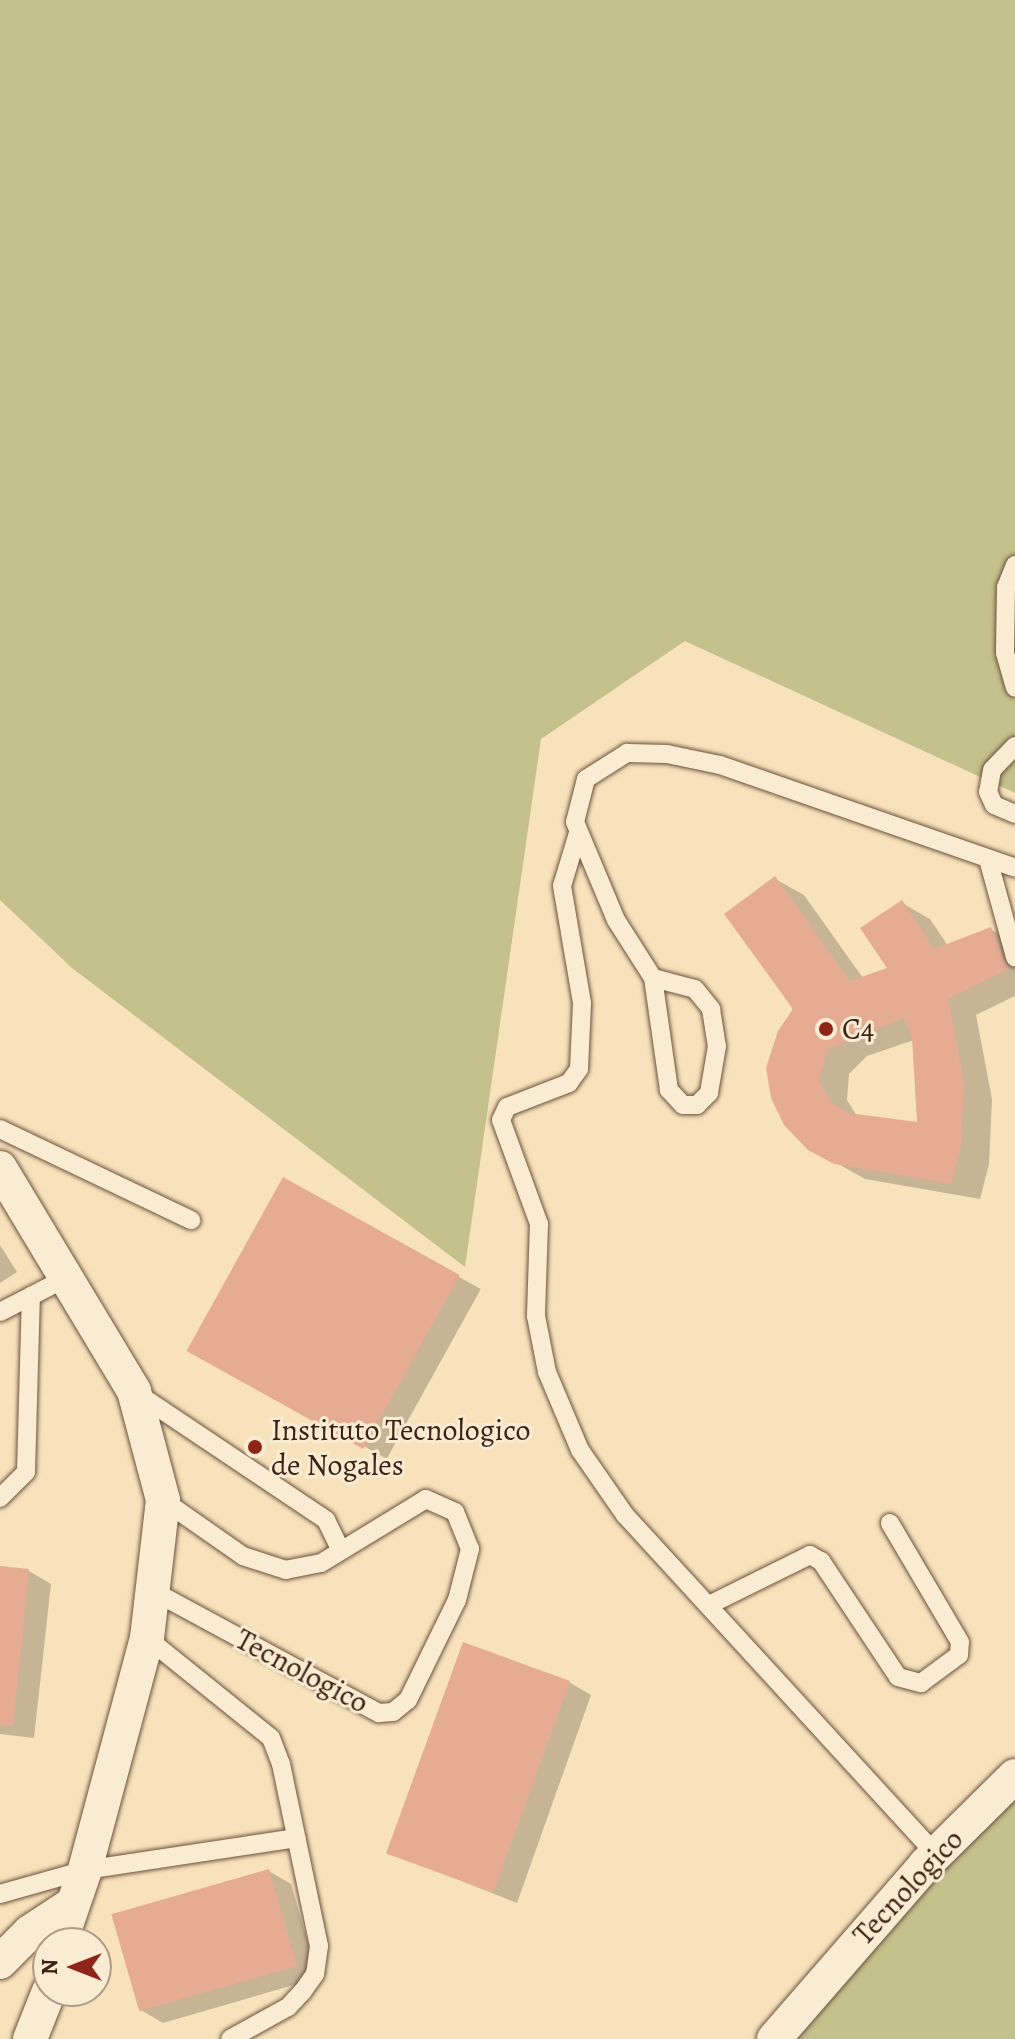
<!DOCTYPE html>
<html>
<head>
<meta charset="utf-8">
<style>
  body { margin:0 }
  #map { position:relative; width:1015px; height:2039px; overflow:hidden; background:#f8e2bb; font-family:Alegreya,serif }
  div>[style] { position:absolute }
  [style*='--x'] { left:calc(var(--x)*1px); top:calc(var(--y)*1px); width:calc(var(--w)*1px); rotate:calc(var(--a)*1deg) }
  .green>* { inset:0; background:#c4c18c }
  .shadow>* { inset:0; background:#0003; transform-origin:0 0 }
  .building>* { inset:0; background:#e6ab93; transform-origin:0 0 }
  .roads { filter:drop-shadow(0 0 2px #6c523e) drop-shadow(0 0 2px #6c523e) }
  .lane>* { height:18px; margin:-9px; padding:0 9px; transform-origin:9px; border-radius:9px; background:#faecd3 }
  .street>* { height:34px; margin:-17px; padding:0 17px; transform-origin:17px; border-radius:17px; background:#faecd3 }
  .dots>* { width:22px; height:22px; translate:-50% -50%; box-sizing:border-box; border:4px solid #faecd3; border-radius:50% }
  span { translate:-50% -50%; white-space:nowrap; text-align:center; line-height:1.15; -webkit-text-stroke:6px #faecd3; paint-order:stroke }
  .poi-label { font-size:30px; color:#3e2215 }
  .left { translate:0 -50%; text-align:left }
  .street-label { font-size:30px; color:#3e2215 }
  .north { position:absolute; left:32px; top:1927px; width:80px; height:80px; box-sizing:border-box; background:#faecd3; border:2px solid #af9b87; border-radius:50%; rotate:270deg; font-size:22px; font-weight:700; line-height:32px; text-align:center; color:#3e2215 }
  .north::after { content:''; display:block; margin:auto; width:28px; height:36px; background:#8f2418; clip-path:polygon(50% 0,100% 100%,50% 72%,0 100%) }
</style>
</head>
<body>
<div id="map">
  <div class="green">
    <div style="clip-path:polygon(0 0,1015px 0,1015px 793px,685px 641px,541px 739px,465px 1267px,72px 968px,0 900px)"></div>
    <div style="clip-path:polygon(1015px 1788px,1015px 2039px,797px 2039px)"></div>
  </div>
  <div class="shadow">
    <div style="clip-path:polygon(evenodd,775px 879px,804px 895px,863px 978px,890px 969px,902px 903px,930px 919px,948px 946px,990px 929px,1015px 943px,1015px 996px,976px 1015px,992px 1099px,989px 1164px,980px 1199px,865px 1179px,810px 1148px,775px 879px,914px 1040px,919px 1125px,857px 1116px,847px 1100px,849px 1074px,867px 1056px,914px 1040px)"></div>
    <div style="left:284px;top:1180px;width:225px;height:194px;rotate:29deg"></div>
    <div style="clip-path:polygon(0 1245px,17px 1272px,0 1283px)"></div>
    <div style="clip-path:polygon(0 1568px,29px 1571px,51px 1584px,34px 1738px,0 1734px)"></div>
    <div style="clip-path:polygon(569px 1682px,591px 1695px,517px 1903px,391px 1853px)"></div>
    <div style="clip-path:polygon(269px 1871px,291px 1884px,318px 1978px,163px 2023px,141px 2010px)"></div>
  </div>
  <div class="building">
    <div style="clip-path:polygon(evenodd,775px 876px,850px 981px,887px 968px,860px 928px,902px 900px,934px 949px,991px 927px,1008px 969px,948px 999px,964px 1082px,961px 1147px,951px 1184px,834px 1164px,808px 1150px,784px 1125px,771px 1098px,766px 1068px,778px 1031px,793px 1009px,724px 914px,775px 876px,904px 1018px,912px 1037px,917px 1122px,849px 1113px,834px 1105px,819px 1082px,827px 1049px,904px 1018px)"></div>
    <div style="left:283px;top:1177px;width:202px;height:199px;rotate:29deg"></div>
    <div style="clip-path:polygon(0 1566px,29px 1569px,13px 1726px,0 1725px)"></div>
    <div style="left:463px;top:1642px;width:114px;height:225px;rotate:20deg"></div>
    <div style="left:269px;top:1869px;width:101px;height:164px;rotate:74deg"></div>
  </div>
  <div class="roads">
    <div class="lane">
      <div style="--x:1015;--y:565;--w:24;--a:112"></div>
      <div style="--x:1006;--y:587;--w:66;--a:90.9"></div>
      <div style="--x:1005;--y:653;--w:36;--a:74"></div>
      <div style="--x:1015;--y:746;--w:33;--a:134"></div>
      <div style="--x:992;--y:770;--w:22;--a:100"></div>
      <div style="--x:988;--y:792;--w:14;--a:65"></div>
      <div style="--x:994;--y:805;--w:23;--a:23"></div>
      <div style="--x:578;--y:833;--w:55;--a:106.8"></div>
      <div style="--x:562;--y:886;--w:119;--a:80.3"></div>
      <div style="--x:582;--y:1003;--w:66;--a:92.6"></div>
      <div style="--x:579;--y:1069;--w:17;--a:126"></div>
      <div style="--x:569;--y:1083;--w:66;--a:158.8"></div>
      <div style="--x:507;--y:1107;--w:14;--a:115"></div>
      <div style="--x:501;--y:1120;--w:111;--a:69.9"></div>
      <div style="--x:539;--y:1224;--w:92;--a:91.9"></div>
      <div style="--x:536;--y:1316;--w:57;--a:78.9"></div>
      <div style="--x:547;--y:1372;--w:85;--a:67.1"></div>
      <div style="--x:580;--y:1450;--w:79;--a:55.3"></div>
      <div style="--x:625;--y:1515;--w:460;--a:47.5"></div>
      <div style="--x:988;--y:859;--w:102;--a:74.6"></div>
      <div style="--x:653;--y:978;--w:43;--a:14.7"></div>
      <div style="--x:695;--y:989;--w:26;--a:51"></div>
      <div style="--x:711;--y:1009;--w:37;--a:81"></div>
      <div style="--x:717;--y:1046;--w:48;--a:99.7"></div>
      <div style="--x:709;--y:1093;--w:17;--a:135"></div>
      <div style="--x:697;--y:1105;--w:14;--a:180"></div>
      <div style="--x:683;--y:1105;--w:21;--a:-133"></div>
      <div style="--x:669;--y:1090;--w:113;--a:-98.1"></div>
      <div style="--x:653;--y:978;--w:69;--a:-122.5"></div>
      <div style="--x:616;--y:920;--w:106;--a:-112.7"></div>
      <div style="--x:575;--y:822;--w:44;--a:-75.7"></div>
      <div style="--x:586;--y:779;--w:49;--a:-32.4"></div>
      <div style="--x:627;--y:753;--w:40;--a:1.4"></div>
      <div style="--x:667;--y:754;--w:54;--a:11.7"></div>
      <div style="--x:720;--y:765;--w:312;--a:19.2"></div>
      <div style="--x:0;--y:1129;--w:212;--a:25.5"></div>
      <div style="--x:0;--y:1312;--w:74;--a:-27.3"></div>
      <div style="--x:135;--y:1392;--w:230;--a:33.8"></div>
      <div style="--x:326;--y:1520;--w:32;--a:64"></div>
      <div style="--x:0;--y:1498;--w:37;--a:-45"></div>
      <div style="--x:26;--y:1472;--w:176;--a:-88.4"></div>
      <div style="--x:153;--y:1591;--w:257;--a:28.4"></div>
      <div style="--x:379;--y:1713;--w:14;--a:-4"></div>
      <div style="--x:393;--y:1712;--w:19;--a:-39"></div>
      <div style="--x:408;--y:1700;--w:111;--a:-63.9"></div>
      <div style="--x:457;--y:1600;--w:53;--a:-75.7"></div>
      <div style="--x:470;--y:1549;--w:40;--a:-112"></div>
      <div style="--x:455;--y:1512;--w:32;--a:-156"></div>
      <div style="--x:426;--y:1499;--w:123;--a:148.6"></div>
      <div style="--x:321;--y:1563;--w:36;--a:169"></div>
      <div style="--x:286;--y:1570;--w:45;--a:-162"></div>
      <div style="--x:243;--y:1556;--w:98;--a:-145"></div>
      <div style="--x:709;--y:1605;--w:113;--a:-26.3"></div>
      <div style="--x:810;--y:1555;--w:13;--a:29"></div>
      <div style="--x:821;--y:1561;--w:139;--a:56.4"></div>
      <div style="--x:898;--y:1677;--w:24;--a:15"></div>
      <div style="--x:921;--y:1683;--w:47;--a:-36.4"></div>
      <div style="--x:959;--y:1655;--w:13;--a:-86"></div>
      <div style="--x:960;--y:1642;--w:138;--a:-120.5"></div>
      <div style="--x:147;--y:1638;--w:159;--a:38.9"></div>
      <div style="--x:271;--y:1738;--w:28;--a:69"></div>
      <div style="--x:281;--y:1764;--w:186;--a:78.2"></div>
      <div style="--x:319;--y:1946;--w:28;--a:98"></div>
      <div style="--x:315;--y:1974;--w:21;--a:125"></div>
      <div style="--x:303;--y:1991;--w:22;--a:133"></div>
      <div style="--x:288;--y:2007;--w:66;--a:151.1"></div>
      <div style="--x:0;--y:1894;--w:88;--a:-15.8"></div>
      <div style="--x:85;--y:1870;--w:214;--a:-8.6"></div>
    </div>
    <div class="street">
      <div style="--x:0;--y:1168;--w:260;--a:59"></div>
      <div style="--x:134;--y:1391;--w:113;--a:75.1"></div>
      <div style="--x:163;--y:1500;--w:139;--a:96.6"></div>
      <div style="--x:147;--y:1638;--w:240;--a:105"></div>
      <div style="--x:85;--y:1870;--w:77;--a:108.9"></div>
      <div style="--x:0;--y:1962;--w:42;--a:-45"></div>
      <div style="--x:30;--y:1932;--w:45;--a:-33.3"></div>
      <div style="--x:30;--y:2039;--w:52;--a:-68.4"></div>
      <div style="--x:774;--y:2039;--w:232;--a:-49"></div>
      <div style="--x:926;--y:1864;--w:125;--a:-44.7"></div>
    </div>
  </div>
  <div class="dots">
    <div style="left:826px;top:1029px;background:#8f2418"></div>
    <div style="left:255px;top:1447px;background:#8f2418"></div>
  </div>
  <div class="poi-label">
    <span class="left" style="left:842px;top:1029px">C4</span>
    <span class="left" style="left:271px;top:1447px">Instituto Tecnologico<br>de Nogales</span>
  </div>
  <div class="street-label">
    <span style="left:302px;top:1671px;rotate:28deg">Tecnologico</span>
    <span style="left:908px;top:1887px;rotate:-47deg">Tecnologico</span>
  </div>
  <div class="north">N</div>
</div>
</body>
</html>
